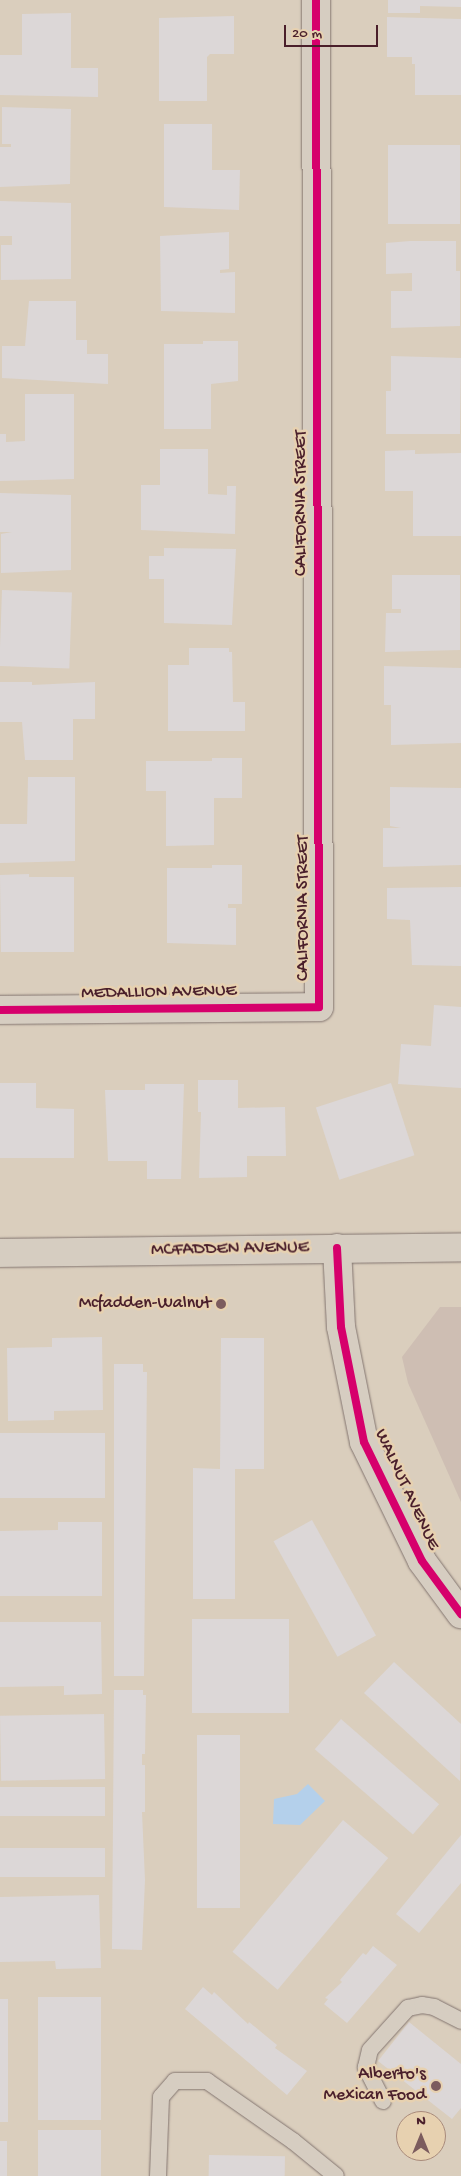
<!DOCTYPE html>
<html>
<head>
<meta charset="utf-8">
<style>
  body { margin:0 }
  #map { position:relative; width:461px; height:2176px; overflow:hidden; background:#dacebd; font-family:"Gochi Hand",sans-serif }
  div>[style] { position:absolute }
  [style*='--x'] { left:calc(var(--x)*1px); top:calc(var(--y)*1px); width:calc(var(--w)*1px); rotate:calc(var(--a)*1deg) }
  .built>* { inset:0; background:#cebeb3 }
  .water>* { inset:0; background:#b4d0eb }
  .building>* { inset:0; background:#dcd7d7; transform-origin:0 0 }
  .roads { filter:drop-shadow(0 0 1px #837570) drop-shadow(0 0 1px #837570) }
  .lane>* { height:16px; margin:-8px; padding:0 8px; transform-origin:8px; border-radius:8px; background:#d6cdc1 }
  .street>* { height:28px; margin:-14px; padding:0 14px; transform-origin:14px; border-radius:14px; background:#d6cdc1 }
  .secondary>* { height:28px; margin:-14px; padding:0 14px; transform-origin:14px; border-radius:14px; background:#d6cdc1 }
  .cycleway>* { height:8px; margin:-4px; padding:0 4px; transform-origin:4px; border-radius:4px; background:#d6006c }
  .dots>* { width:14px; height:14px; translate:-50% -50%; box-sizing:border-box; border:2px solid #e7d1b0; border-radius:50% }
  span { translate:-50% -50%; white-space:nowrap; text-align:center; line-height:1.15; -webkit-text-stroke:5px #e7d1b0; paint-order:stroke }
  .street-label { font-size:18px; color:#4a1f2b }
  .poi-label { font-size:18px; color:#4a1f2b }
  .right { translate:-100% -50%; text-align:right }
  .north { position:absolute; left:396px; top:2111px; width:50px; height:50px; box-sizing:border-box; background:#e7d1b0; border:1px solid #a88a7b; border-radius:50%; rotate:0deg; font-size:14px; font-weight:700; line-height:20px; text-align:center; color:#4a1f2b }
  .north::after { content:''; display:block; margin:auto; width:18px; height:22px; background:#7c5c5e; clip-path:polygon(50% 0,100% 100%,50% 72%,0 100%) }
  .scale { position:absolute; left:284px; top:25px; width:94px; height:22px; box-sizing:border-box; border:2px solid #4a1f2b; border-top:0; padding-left:6px; font-size:15px; line-height:18px; white-space:nowrap; color:#4a1f2b; -webkit-text-stroke:4px #e7d1b0; paint-order:stroke }
</style>
</head>
<body>
<div id="map">
  <div class="built">
    <div style="clip-path:polygon(440px 1307px,461px 1307px,461px 1502px,408px 1383px,402px 1357px)"></div>
  </div>
  <div class="water">
    <div style="clip-path:polygon(308px 1784px,325px 1801px,300px 1825px,273px 1824px,274px 1799px,297px 1794px)"></div>
  </div>
  <div class="building">
    <div style="clip-path:polygon(388px 0,461px 0,461px 7px,420px 6px,420px 13px,388px 13px)"></div>
    <div style="clip-path:polygon(71px 13px,71px 68px,98px 68px,98px 97px,0 95px,0 55px,22px 55px,22px 14px)"></div>
    <div style="clip-path:polygon(234px 16px,234px 54px,210px 54px,207px 57px,207px 101px,159px 101px,159px 18px)"></div>
    <div style="clip-path:polygon(387px 17px,461px 19px,461px 95px,415px 95px,415px 64px,412px 64px,412px 57px,387px 57px)"></div>
    <div style="clip-path:polygon(2px 107px,71px 109px,70px 184px,0 187px,0 147px,11px 147px,11px 144px,2px 144px)"></div>
    <div style="clip-path:polygon(164px 124px,212px 124px,212px 170px,240px 170px,239px 210px,164px 207px)"></div>
    <div style="left:388px;top:145px;width:72px;height:79px"></div>
    <div style="clip-path:polygon(0 201px,71px 203px,71px 279px,1px 280px,1px 245px,12px 245px,12px 236px,0 236px)"></div>
    <div style="clip-path:polygon(229px 232px,229px 269px,220px 270px,220px 273px,235px 272px,235px 313px,161px 311px,160px 236px)"></div>
    <div style="clip-path:polygon(410px 241px,456px 241px,456px 271px,460px 271px,460px 326px,391px 328px,391px 291px,412px 291px,412px 273px,386px 274px,386px 243px)"></div>
    <div style="clip-path:polygon(29px 301px,76px 301px,76px 340px,87px 340px,87px 354px,108px 354px,108px 384px,2px 378px,2px 346px,25px 346px)"></div>
    <div style="clip-path:polygon(203px 341px,238px 341px,238px 381px,211px 384px,211px 429px,164px 429px,164px 344px,203px 344px)"></div>
    <div style="clip-path:polygon(391px 356px,461px 358px,460px 434px,386px 434px,386px 391px,391px 391px)"></div>
    <div style="clip-path:polygon(25px 394px,74px 394px,74px 479px,0 481px,0 434px,6px 434px,6px 442px,25px 441px)"></div>
    <div style="clip-path:polygon(160px 449px,208px 449px,208px 494px,227px 495px,227px 486px,236px 486px,235px 534px,141px 530px,141px 485px,160px 485px)"></div>
    <div style="clip-path:polygon(415px 450px,415px 454px,461px 453px,461px 536px,413px 536px,413px 491px,385px 491px,385px 451px)"></div>
    <div style="clip-path:polygon(0 493px,71px 495px,71px 570px,1px 573px,1px 534px,12px 532px,0 532px)"></div>
    <div style="clip-path:polygon(164px 548px,236px 549px,232px 625px,164px 623px,164px 579px,149px 579px,149px 556px,164px 556px)"></div>
    <div style="clip-path:polygon(392px 575px,460px 575px,460px 650px,385px 652px,386px 613px,401px 613px,401px 609px,392px 609px)"></div>
    <div style="left:2px;top:590px;width:70px;height:76px;rotate:2deg"></div>
    <div style="clip-path:polygon(189px 648px,229px 648px,229px 652px,232px 652px,233px 702px,245px 702px,245px 731px,168px 731px,168px 665px,189px 665px)"></div>
    <div style="clip-path:polygon(384px 666px,461px 668px,461px 743px,391px 745px,391px 705px,384px 705px)"></div>
    <div style="clip-path:polygon(0 682px,32px 682px,32px 685px,95px 682px,95px 719px,73px 719px,73px 760px,25px 760px,22px 722px,0 722px)"></div>
    <div style="clip-path:polygon(212px 758px,242px 758px,242px 798px,214px 798px,214px 845px,166px 846px,166px 791px,146px 791px,146px 761px,212px 761px)"></div>
    <div style="clip-path:polygon(28px 777px,75px 777px,75px 861px,0 863px,0 824px,27px 824px)"></div>
    <div style="clip-path:polygon(390px 787px,461px 788px,461px 865px,383px 867px,383px 828px,401px 828px,390px 826px)"></div>
    <div style="clip-path:polygon(212px 865px,242px 865px,242px 904px,228px 904px,228px 908px,236px 908px,236px 945px,167px 943px,167px 868px,212px 868px)"></div>
    <div style="clip-path:polygon(29px 874px,29px 877px,74px 877px,74px 952px,1px 952px,0 875px)"></div>
    <div style="clip-path:polygon(461px 887px,461px 966px,412px 965px,410px 920px,387px 919px,387px 888px)"></div>
    <div style="clip-path:polygon(434px 1005px,461px 1007px,461px 1088px,398px 1084px,401px 1044px,431px 1046px)"></div>
    <div style="clip-path:polygon(198px 1080px,238px 1080px,238px 1108px,285px 1107px,286px 1156px,247px 1156px,247px 1177px,199px 1178px,201px 1112px,198px 1112px)"></div>
    <div style="clip-path:polygon(0 1083px,36px 1083px,36px 1108px,74px 1109px,74px 1158px,0 1158px)"></div>
    <div style="left:391px;top:1083px;width:76px;height:79px;rotate:72deg"></div>
    <div style="clip-path:polygon(145px 1084px,184px 1084px,181px 1179px,147px 1179px,147px 1161px,108px 1161px,105px 1090px,145px 1090px)"></div>
    <div style="clip-path:polygon(102px 1337px,103px 1410px,54px 1411px,54px 1420px,8px 1421px,7px 1348px,52px 1347px,52px 1338px)"></div>
    <div style="clip-path:polygon(221px 1338px,264px 1338px,264px 1469px,235px 1469px,235px 1599px,193px 1599px,193px 1468px,220px 1469px)"></div>
    <div style="clip-path:polygon(114px 1364px,143px 1364px,143px 1372px,147px 1372px,144px 1676px,114px 1676px)"></div>
    <div style="left:105px;top:1433px;width:65px;height:105px;rotate:90deg"></div>
    <div style="left:312px;top:1520px;width:132px;height:44px;rotate:61deg"></div>
    <div style="clip-path:polygon(58px 1522px,102px 1522px,102px 1596px,0 1596px,0 1531px,58px 1530px)"></div>
    <div style="left:192px;top:1619px;width:97px;height:94px"></div>
    <div style="clip-path:polygon(0 1622px,101px 1622px,102px 1694px,64px 1695px,64px 1686px,0 1687px)"></div>
    <div style="clip-path:polygon(394px 1662px,461px 1724px,460px 1781px,364px 1693px)"></div>
    <div style="clip-path:polygon(114px 1690px,143px 1690px,143px 1695px,146px 1695px,145px 1754px,142px 1754px,142px 1765px,145px 1765px,145px 1812px,142px 1812px,145px 1880px,142px 1950px,112px 1949px)"></div>
    <div style="left:104px;top:1714px;width:65px;height:104px;rotate:89deg"></div>
    <div style="left:341px;top:1719px;width:130px;height:40px;rotate:41deg"></div>
    <div style="left:197px;top:1735px;width:43px;height:173px"></div>
    <div style="left:105px;top:1787px;width:29px;height:105px;rotate:90deg"></div>
    <div style="left:343px;top:1820px;width:59px;height:172px;rotate:40deg"></div>
    <div style="clip-path:polygon(461px 1835px,461px 1883px,419px 1933px,396px 1914px)"></div>
    <div style="left:0;top:1848px;width:105px;height:29px"></div>
    <div style="clip-path:polygon(99px 1895px,101px 1968px,56px 1969px,55px 1961px,0 1962px,0 1897px)"></div>
    <div style="clip-path:polygon(373px 1946px,397px 1965px,347px 2023px,324px 2004px,328px 1999px,325px 1998px,342px 1982px,340px 1980px,363px 1953px,366px 1955px)"></div>
    <div style="clip-path:polygon(203px 1987px,212px 1995px,214px 1992px,248px 2024px,249px 2022px,277px 2045px,275px 2048px,307px 2071px,287px 2095px,185px 2009px)"></div>
    <div style="left:38px;top:1997px;width:63px;height:123px"></div>
    <div style="left:0;top:1999px;width:8px;height:123px"></div>
    <div style="clip-path:polygon(409px 2022px,461px 2064px,461px 2108px,452px 2119px,378px 2061px)"></div>
    <div style="left:38px;top:2130px;width:63px;height:46px"></div>
    <div style="left:0;top:2141px;width:7px;height:35px"></div>
    <div style="left:209px;top:2155px;width:76px;height:21px;rotate:1deg"></div>
  </div>
  <div class="roads">
    <div class="lane">
      <div style="--x:383;--y:2101;--w:38;--a:-117"></div>
      <div style="--x:366;--y:2067;--w:17;--a:-77"></div>
      <div style="--x:370;--y:2050;--w:57;--a:-47.9"></div>
      <div style="--x:408;--y:2008;--w:14;--a:-12"></div>
      <div style="--x:422;--y:2005;--w:12;--a:9"></div>
      <div style="--x:434;--y:2007;--w:30;--a:27"></div>
      <div style="--x:158;--y:2176;--w:79;--a:-87.8"></div>
      <div style="--x:161;--y:2097;--w:21;--a:-49"></div>
      <div style="--x:175;--y:2081;--w:32;--a:0"></div>
      <div style="--x:207;--y:2081;--w:105;--a:34.9"></div>
      <div style="--x:293;--y:2141;--w:55;--a:39.1"></div>
    </div>
    <div class="street">
      <div style="--x:0;--y:1010;--w:319;--a:-0.5"></div>
      <div style="--x:319;--y:1007;--w:1007;--a:-90.17"></div>
    </div>
    <div class="secondary">
      <div style="--x:337;--y:1248;--w:79;--a:87.1"></div>
      <div style="--x:341;--y:1327;--w:117;--a:78.7"></div>
      <div style="--x:364;--y:1442;--w:132;--a:64"></div>
      <div style="--x:422;--y:1561;--w:66;--a:53.7"></div>
      <div style="--x:0;--y:1253;--w:461;--a:-0.7"></div>
    </div>
  </div>
  <div class="cycleway">
    <div style="--x:0;--y:1010;--w:319;--a:-0.5"></div>
    <div style="--x:319;--y:1007;--w:1007;--a:-90.17"></div>
    <div style="--x:337;--y:1248;--w:79;--a:87.1"></div>
    <div style="--x:341;--y:1327;--w:117;--a:78.7"></div>
    <div style="--x:364;--y:1442;--w:132;--a:64"></div>
    <div style="--x:422;--y:1561;--w:66;--a:53.7"></div>
  </div>
  <div class="dots">
    <div style="left:221px;top:1304px;background:#7c5c5e"></div>
    <div style="left:436px;top:2086px;background:#7c5c5e"></div>
  </div>
  <div class="street-label">
    <span style="left:302px;top:503px;rotate:-90deg">CALIFORNIA STREET</span>
    <span style="left:304px;top:908px;rotate:-90deg">CALIFORNIA STREET</span>
    <span style="left:159px;top:993px;rotate:-1deg">MEDALLION AVENUE</span>
    <span style="left:230px;top:1250px;rotate:-1deg">MCFADDEN AVENUE</span>
    <span style="left:406px;top:1490px;rotate:65deg">WALNUT AVENUE</span>
  </div>
  <div class="poi-label">
    <span class="right" style="left:211px;top:1304px">Mcfadden-Walnut</span>
    <span class="right" style="left:426px;top:2086px">Alberto's<br>Mexican Food</span>
  </div>
  <div class="north">N</div>
  <div class="scale">20 m</div>
</div>
</body>
</html>
